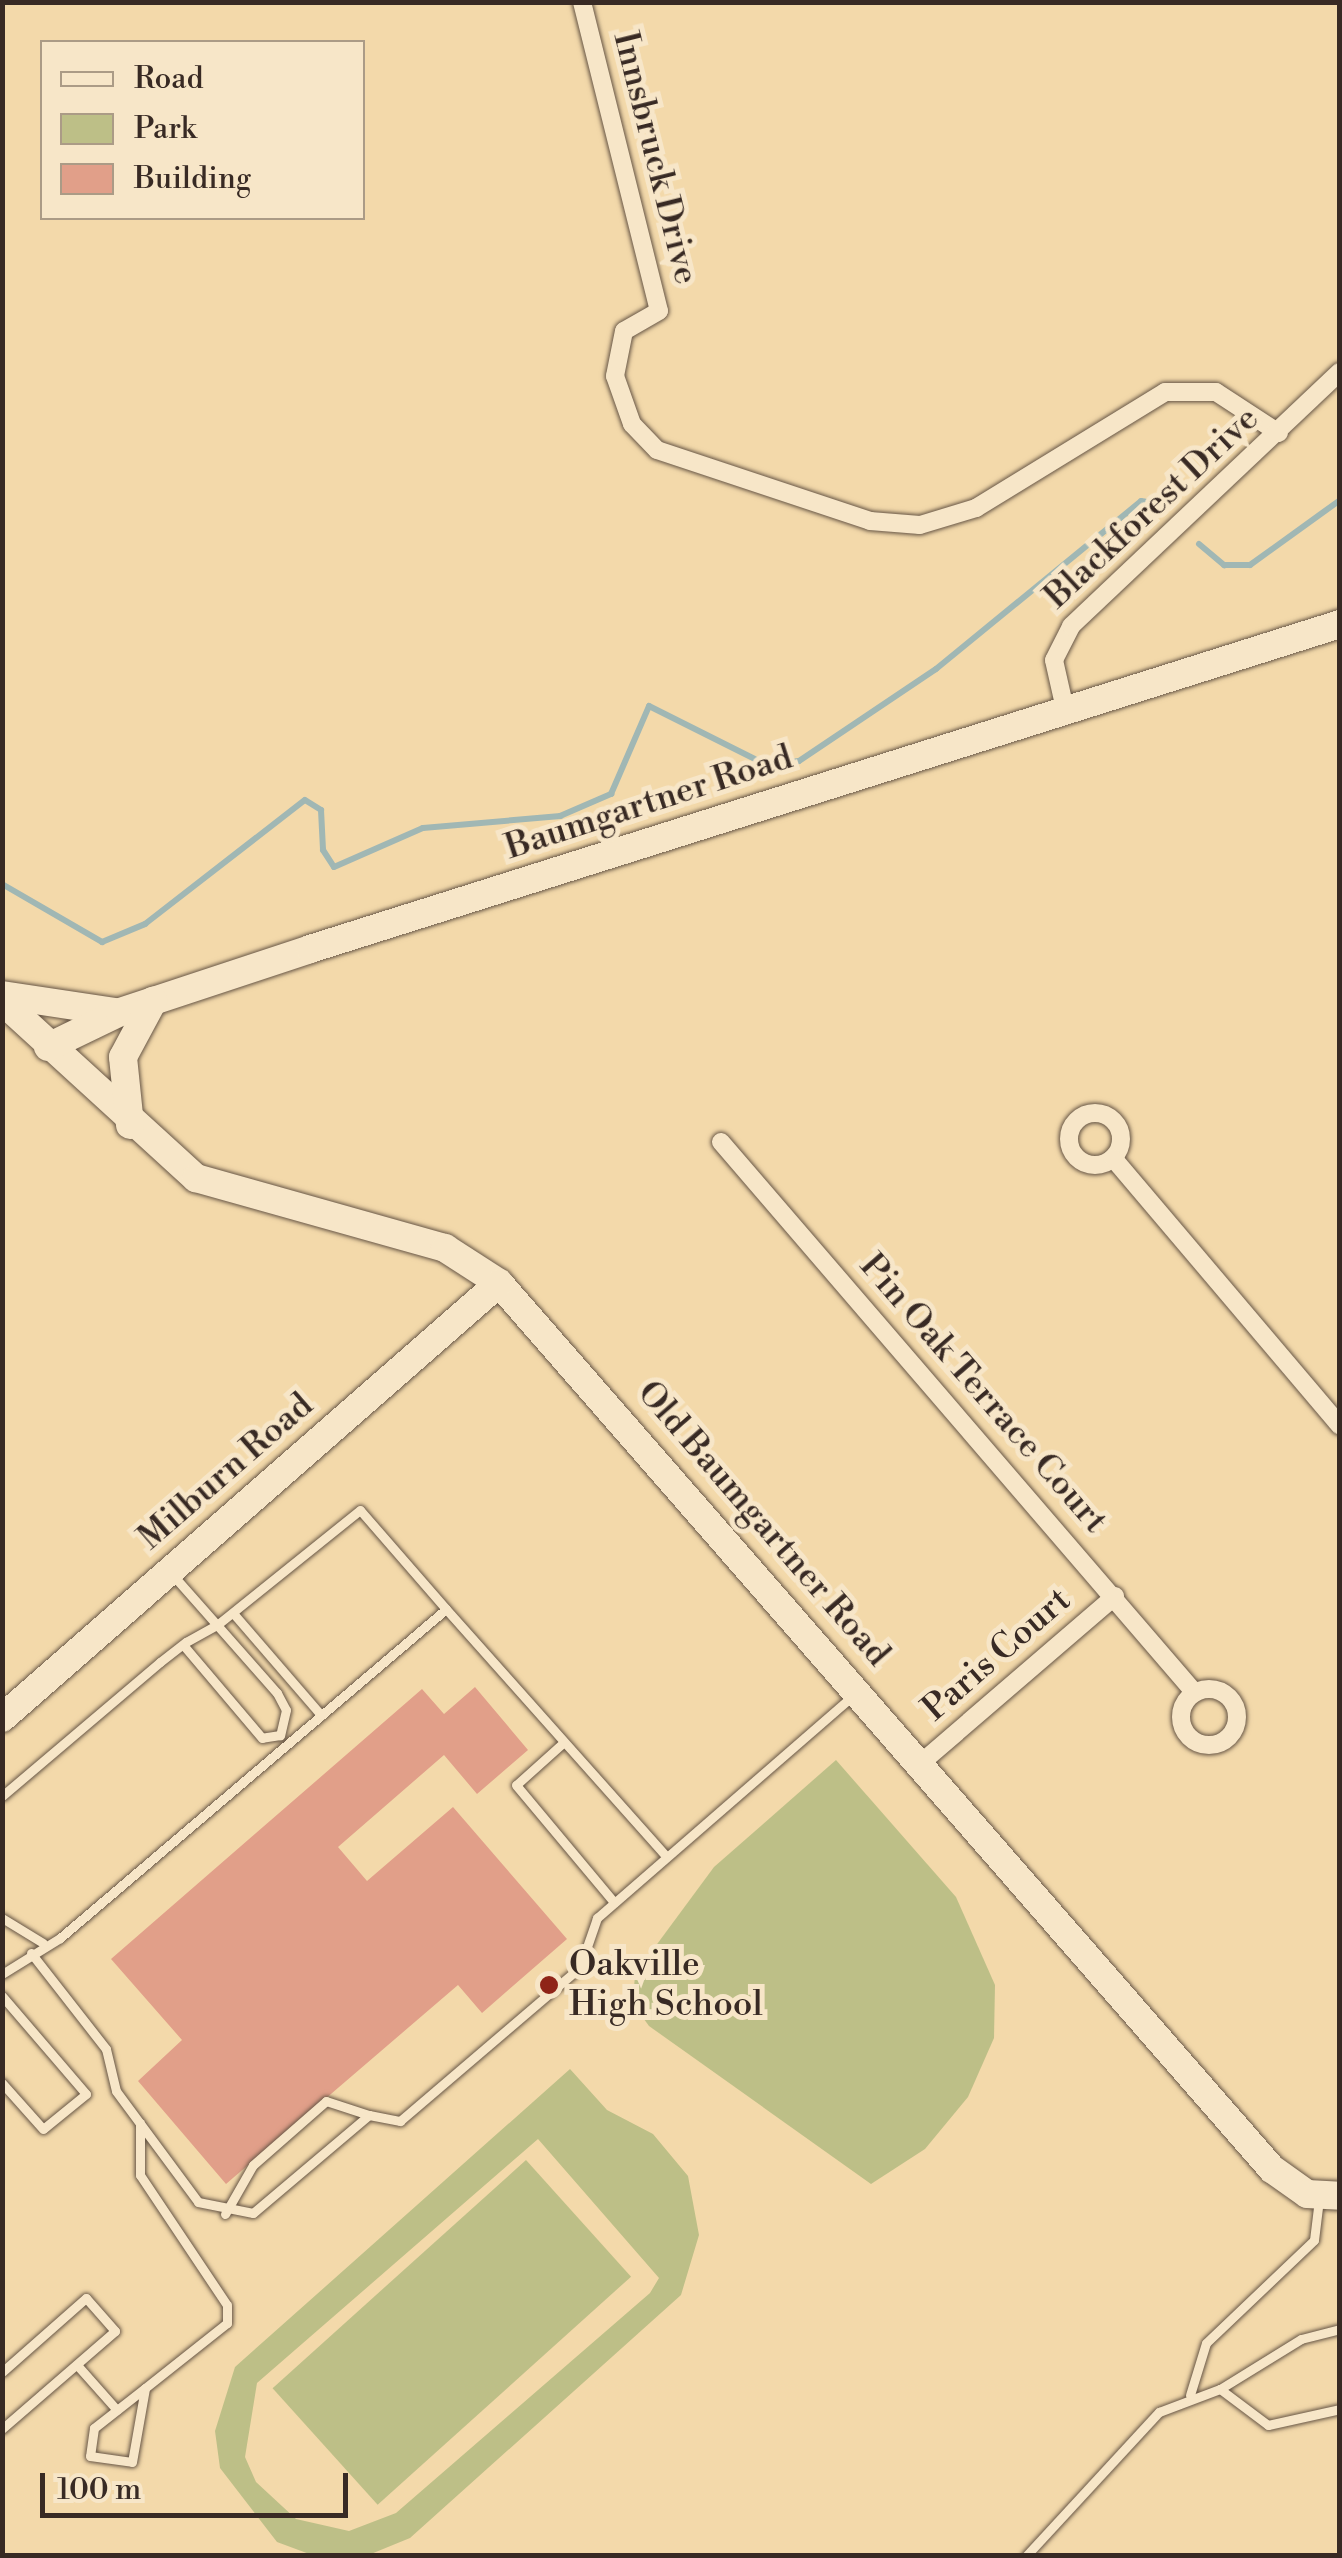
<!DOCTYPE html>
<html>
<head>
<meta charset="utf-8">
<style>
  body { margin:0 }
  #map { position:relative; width:1342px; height:2558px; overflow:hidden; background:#f3d9aa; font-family:"Libre Bodoni",serif }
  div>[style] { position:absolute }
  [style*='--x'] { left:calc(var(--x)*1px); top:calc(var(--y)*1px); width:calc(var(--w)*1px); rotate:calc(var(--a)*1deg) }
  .green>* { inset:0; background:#bdbf87; transform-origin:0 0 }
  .stream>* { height:6px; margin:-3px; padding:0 3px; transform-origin:3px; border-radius:3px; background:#a0b7b4 }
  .building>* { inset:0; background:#e19f89 }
  .roads { filter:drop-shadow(0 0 2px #675646) drop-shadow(0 0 2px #675646) }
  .lane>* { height:9px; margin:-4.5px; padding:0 4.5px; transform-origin:4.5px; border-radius:4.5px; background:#f7e6c8 }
  .street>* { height:18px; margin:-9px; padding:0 9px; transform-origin:9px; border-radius:9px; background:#f7e6c8 }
  .street>.ring { margin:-9px; padding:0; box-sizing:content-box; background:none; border:18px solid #f7e6c8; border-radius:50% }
  .secondary>* { height:28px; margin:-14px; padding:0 14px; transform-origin:14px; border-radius:14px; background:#f7e6c8 }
  .dots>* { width:28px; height:28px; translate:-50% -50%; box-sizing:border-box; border:5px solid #f7e6c8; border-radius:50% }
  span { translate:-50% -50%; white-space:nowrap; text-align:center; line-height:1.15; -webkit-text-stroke:10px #f7e6c8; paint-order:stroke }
  .street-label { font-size:35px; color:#382a24 }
  .poi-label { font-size:35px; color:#382a24 }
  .left { translate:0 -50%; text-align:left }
  .frame { position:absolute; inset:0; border:5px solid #382a24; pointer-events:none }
  .legend { position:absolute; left:40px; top:40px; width:325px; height:180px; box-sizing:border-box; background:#f7e6c8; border:2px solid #ab9b86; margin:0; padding:12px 18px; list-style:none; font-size:30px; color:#382a24 }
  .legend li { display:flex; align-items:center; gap:20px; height:50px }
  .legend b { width:50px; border:2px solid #ab9b86 }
  .scale { position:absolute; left:40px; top:2473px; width:308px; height:45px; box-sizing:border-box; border:5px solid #382a24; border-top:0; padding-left:12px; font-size:30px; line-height:35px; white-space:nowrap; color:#382a24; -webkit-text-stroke:8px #f7e6c8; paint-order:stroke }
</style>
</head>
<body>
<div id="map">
  <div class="green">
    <div style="clip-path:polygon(836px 1760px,956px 1897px,995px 1985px,994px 2038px,968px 2097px,925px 2149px,871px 2184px,649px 2026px,633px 2004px,635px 1974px,714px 1867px)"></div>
    <div style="clip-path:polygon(evenodd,570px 2069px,607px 2110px,653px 2134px,688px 2176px,699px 2235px,681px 2295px,410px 2538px,366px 2556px,312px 2555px,277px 2542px,220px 2468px,215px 2431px,235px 2367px,570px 2069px,538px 2139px,659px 2278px,650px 2293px,396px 2513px,349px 2531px,296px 2519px,256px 2482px,245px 2457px,257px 2383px,538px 2139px)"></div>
    <div style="left:526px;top:2160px;width:157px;height:341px;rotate:48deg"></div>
  </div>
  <div class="stream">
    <div style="--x:1199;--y:544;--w:33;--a:40"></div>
    <div style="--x:1224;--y:565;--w:26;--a:0"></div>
    <div style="--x:1250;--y:565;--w:111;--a:-35.8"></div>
    <div style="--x:2;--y:884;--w:116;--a:30.1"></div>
    <div style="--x:102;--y:942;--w:47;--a:-22.7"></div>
    <div style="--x:145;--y:924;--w:202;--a:-37.8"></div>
    <div style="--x:305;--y:800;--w:19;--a:32"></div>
    <div style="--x:321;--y:810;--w:40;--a:87.1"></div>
    <div style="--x:323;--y:850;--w:20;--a:57"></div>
    <div style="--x:334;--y:867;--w:97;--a:-23.7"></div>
    <div style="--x:423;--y:828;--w:138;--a:-5"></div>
    <div style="--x:560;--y:816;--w:56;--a:-23.3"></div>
    <div style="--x:611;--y:794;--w:96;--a:-66.6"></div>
    <div style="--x:649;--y:706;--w:132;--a:26.6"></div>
    <div style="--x:767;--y:765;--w:32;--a:-7"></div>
    <div style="--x:799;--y:761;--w:165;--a:-33.9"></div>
    <div style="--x:936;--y:669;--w:265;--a:-39.3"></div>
    <div style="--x:1141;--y:501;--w:21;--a:8"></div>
  </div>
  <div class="building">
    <div style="clip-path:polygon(475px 1687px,528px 1750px,477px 1794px,444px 1755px,338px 1847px,367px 1881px,453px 1807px,567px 1939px,482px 2013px,458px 1985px,226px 2184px,138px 2081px,182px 2040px,111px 1959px,422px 1689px,444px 1714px)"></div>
  </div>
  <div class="roads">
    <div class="lane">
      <div style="--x:446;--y:1609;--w:328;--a:48.3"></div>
      <div style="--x:233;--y:1613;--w:135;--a:49.2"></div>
      <div style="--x:564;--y:1742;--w:64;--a:138.1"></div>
      <div style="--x:516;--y:1785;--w:153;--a:50.1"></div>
      <div style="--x:2;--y:1796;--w:207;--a:-40.3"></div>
      <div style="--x:160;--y:1662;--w:33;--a:-38"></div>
      <div style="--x:186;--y:1642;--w:35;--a:-29"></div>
      <div style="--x:217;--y:1625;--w:91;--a:48.6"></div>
      <div style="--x:277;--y:1693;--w:19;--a:62"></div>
      <div style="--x:286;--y:1710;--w:26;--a:103"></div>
      <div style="--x:280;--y:1735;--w:18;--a:171"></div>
      <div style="--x:262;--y:1738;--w:122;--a:-130.3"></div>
      <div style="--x:2;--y:1918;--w:48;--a:31.4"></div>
      <div style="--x:31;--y:1953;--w:122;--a:52"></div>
      <div style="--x:106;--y:2049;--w:43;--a:76.6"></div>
      <div style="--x:116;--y:2091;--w:138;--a:53.5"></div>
      <div style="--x:198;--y:2202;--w:56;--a:11.3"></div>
      <div style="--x:253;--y:2213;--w:152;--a:-40.2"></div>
      <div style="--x:369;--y:2115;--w:32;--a:11"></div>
      <div style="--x:400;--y:2121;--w:237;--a:-40.5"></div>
      <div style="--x:580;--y:1967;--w:52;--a:-70.9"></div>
      <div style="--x:597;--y:1918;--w:338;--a:-41"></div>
      <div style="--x:2;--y:1974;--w:68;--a:-31.8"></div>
      <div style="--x:60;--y:1938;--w:507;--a:-40.44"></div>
      <div style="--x:446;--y:1609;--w:131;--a:-131"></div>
      <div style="--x:360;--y:1510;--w:184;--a:141.2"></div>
      <div style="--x:217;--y:1625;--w:69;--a:-131.5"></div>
      <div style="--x:2;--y:1996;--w:129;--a:49.4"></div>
      <div style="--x:86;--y:2094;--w:55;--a:140.9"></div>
      <div style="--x:43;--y:2129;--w:62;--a:-131.7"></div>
      <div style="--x:140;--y:2123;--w:52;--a:90"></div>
      <div style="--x:140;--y:2175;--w:156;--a:56.2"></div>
      <div style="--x:227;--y:2305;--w:18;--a:90"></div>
      <div style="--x:227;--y:2323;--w:105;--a:141.6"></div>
      <div style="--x:145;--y:2388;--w:65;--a:141.9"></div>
      <div style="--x:94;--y:2428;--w:28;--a:98"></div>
      <div style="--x:90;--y:2456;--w:42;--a:8.1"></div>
      <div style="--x:132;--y:2462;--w:75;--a:-80"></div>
      <div style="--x:225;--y:2214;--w:56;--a:-60.3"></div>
      <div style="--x:253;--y:2165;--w:97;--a:-41.2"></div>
      <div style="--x:326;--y:2101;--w:45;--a:18"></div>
      <div style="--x:77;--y:2365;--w:60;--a:48.4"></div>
      <div style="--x:2;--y:2372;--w:112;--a:-41.4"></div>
      <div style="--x:86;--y:2298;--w:44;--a:48.7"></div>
      <div style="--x:115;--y:2331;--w:150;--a:139.1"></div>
      <div style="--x:1220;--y:2389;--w:60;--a:36.9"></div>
      <div style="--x:1268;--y:2425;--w:74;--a:-12.5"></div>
      <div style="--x:1190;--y:2395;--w:54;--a:-72.9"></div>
      <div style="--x:1206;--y:2343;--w:149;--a:-43.6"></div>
      <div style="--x:1314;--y:2240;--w:41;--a:-83"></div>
      <div style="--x:1026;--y:2556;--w:196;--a:-47.3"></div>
      <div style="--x:1159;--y:2412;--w:65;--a:-20.7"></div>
      <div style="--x:1220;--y:2389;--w:95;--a:-31.7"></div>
      <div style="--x:1301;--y:2339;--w:40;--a:-14.4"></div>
    </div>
    <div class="street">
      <div style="--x:582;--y:2;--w:318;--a:76"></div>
      <div style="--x:659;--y:311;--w:40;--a:150.3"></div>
      <div style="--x:624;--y:331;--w:46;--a:101.3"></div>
      <div style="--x:615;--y:376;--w:51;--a:70.5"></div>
      <div style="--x:632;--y:424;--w:36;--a:46"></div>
      <div style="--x:657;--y:450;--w:225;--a:18.4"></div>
      <div style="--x:870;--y:521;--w:50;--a:4.6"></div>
      <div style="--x:920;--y:525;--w:59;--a:-16.9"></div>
      <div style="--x:976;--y:508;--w:222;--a:-31.5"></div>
      <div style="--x:1165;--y:392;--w:51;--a:0"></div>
      <div style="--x:1216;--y:392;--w:75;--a:33.1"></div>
      <div style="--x:1065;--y:709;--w:50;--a:-102.7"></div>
      <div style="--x:1054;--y:660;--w:38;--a:-63"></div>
      <div style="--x:1071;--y:626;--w:370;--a:-43.4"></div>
      <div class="ring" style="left:1069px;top:1113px;width:34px;height:34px"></div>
      <div style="--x:721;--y:1142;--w:725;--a:49.3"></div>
      <div style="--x:1113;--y:1158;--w:351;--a:49.7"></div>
      <div class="ring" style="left:1181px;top:1689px;width:38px;height:38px"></div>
      <div style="--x:921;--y:1763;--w:256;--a:-40.7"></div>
    </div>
    <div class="secondary">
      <div style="--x:2;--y:995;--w:113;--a:8.6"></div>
      <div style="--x:2;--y:1001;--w:263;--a:42.4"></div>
      <div style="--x:196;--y:1178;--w:259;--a:15.7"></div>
      <div style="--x:445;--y:1248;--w:64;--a:32.9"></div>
      <div style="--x:499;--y:1283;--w:1176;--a:48.9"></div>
      <div style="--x:1272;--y:2169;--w:43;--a:35.5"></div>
      <div style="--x:1307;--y:2194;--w:33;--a:3"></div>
      <div style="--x:48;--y:1047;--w:80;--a:-25.9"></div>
      <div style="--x:120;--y:1012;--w:200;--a:-18.3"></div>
      <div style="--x:310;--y:949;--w:1080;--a:-17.51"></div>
      <div style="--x:130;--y:1125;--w:68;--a:-95.9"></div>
      <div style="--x:123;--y:1057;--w:64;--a:-61.8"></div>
      <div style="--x:2;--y:1718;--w:660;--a:-41.19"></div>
    </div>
  </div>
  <div class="dots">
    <div style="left:549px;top:1985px;background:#8f2418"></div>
  </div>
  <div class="street-label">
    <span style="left:655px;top:158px;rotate:76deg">Innsbruck Drive</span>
    <span style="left:1152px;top:508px;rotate:-43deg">Blackforest Drive</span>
    <span style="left:649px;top:803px;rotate:-18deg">Baumgartner Road</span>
    <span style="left:983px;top:1394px;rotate:49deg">Pin Oak Terrace Court</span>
    <span style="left:226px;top:1472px;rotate:-41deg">Milburn Road</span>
    <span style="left:763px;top:1524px;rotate:49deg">Old Baumgartner Road</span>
    <span style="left:997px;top:1655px;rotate:-41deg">Paris Court</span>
  </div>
  <div class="poi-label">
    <span class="left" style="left:569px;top:1985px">Oakville<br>High School</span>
  </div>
  <div class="frame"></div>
  <ul class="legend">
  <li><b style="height:12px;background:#f7e6c8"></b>Road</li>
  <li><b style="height:28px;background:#bdbf87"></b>Park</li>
  <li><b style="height:28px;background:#e19f89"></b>Building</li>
  </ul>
  <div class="scale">100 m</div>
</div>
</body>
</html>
